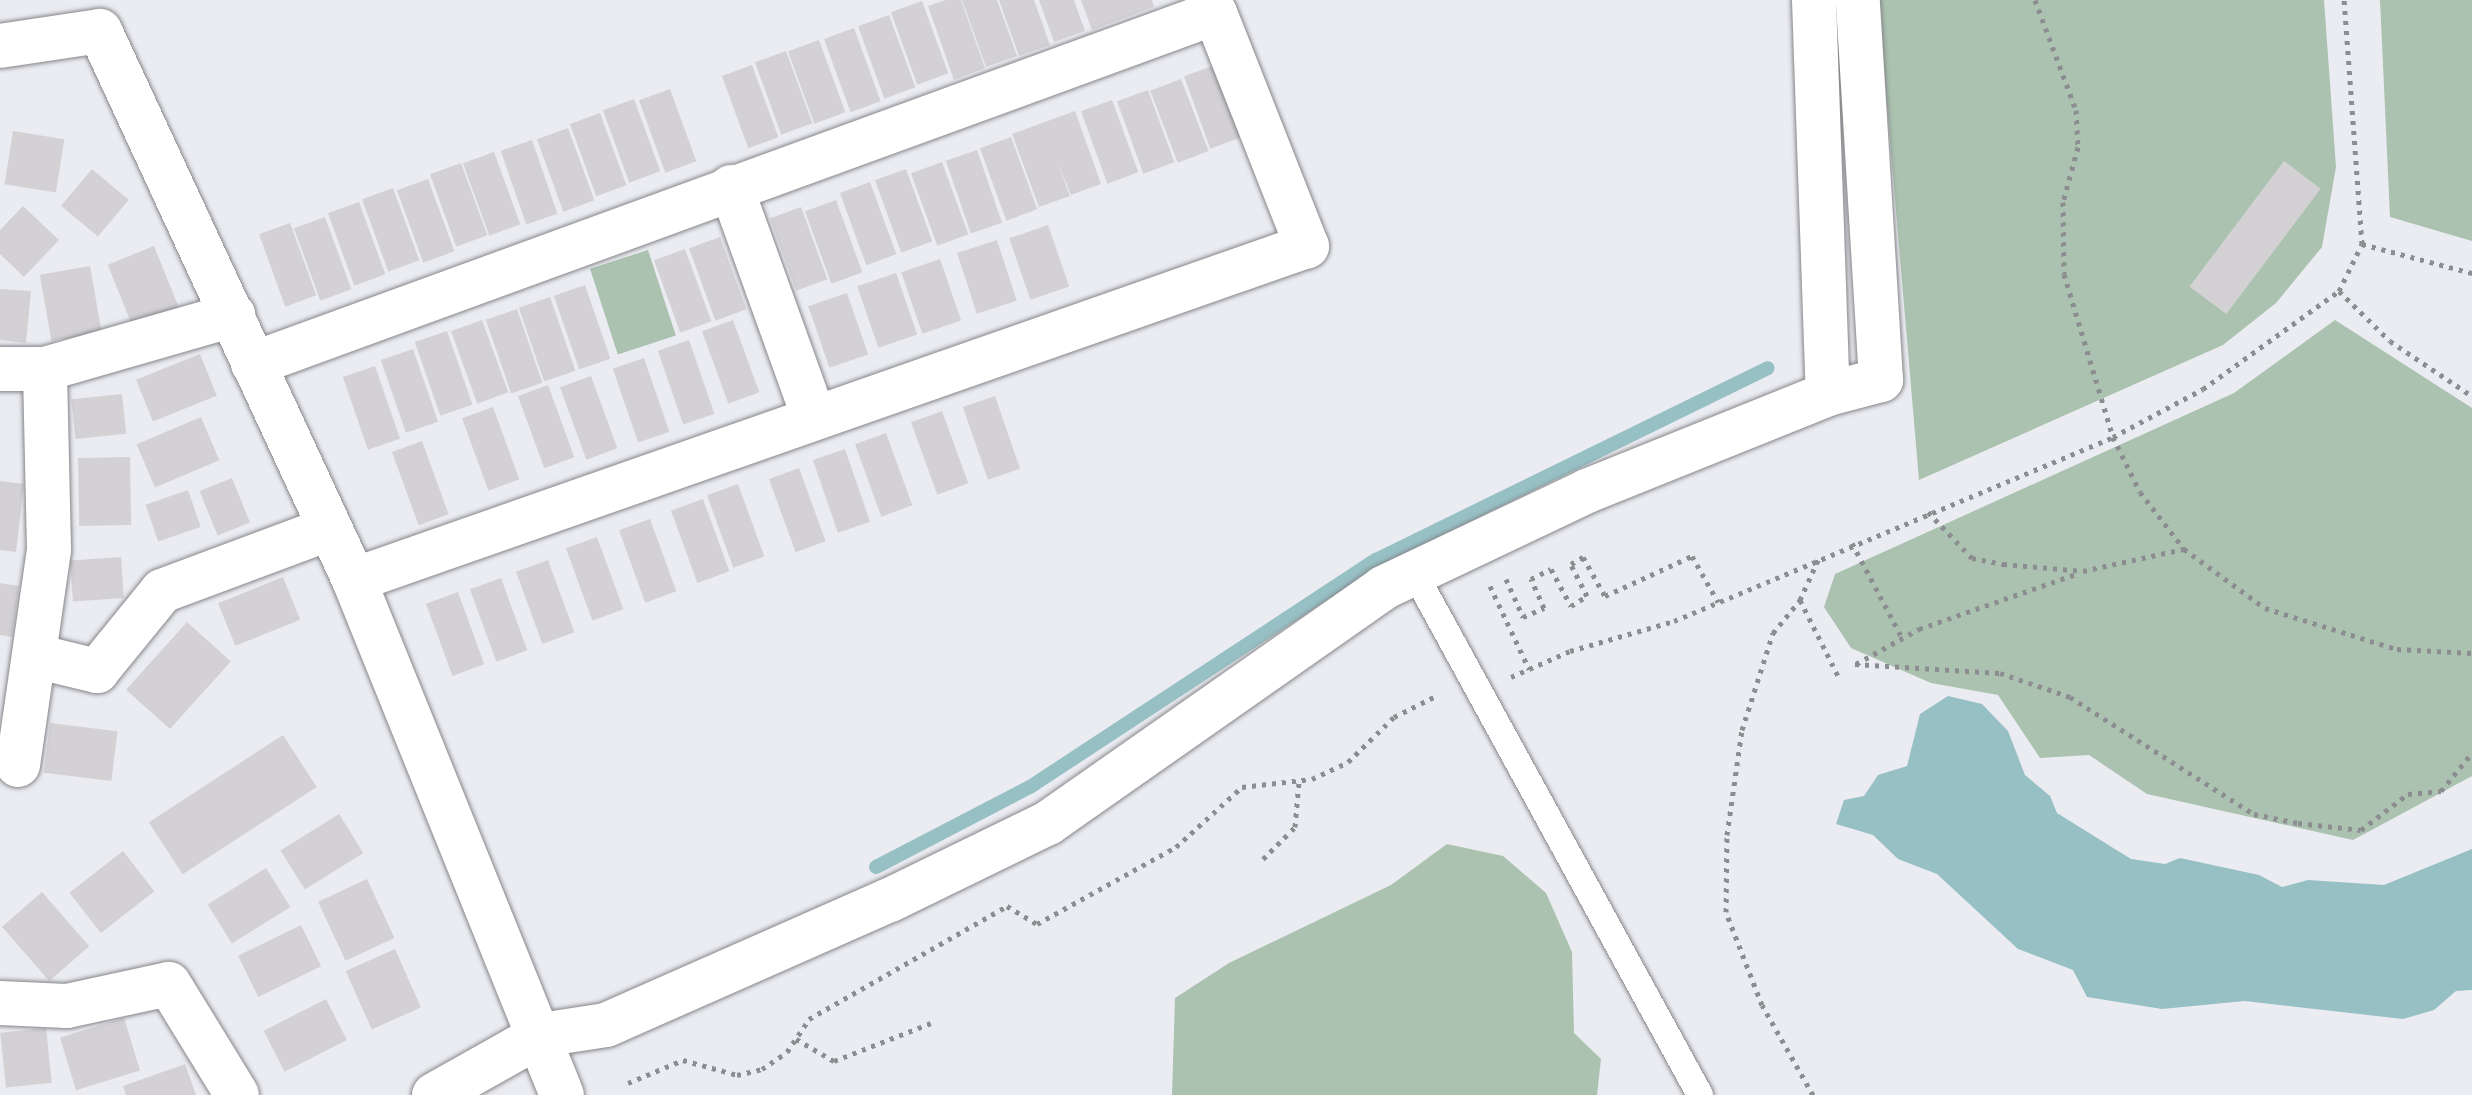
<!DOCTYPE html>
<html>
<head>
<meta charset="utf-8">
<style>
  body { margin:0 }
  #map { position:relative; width:2472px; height:1095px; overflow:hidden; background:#ebecf1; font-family:"Roboto Condensed",sans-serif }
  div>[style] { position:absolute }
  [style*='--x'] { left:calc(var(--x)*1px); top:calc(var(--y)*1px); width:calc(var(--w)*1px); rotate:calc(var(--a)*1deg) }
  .green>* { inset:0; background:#aac2af; transform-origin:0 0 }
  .water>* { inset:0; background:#97c0c5 }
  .stream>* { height:14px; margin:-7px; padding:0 7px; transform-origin:7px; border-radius:7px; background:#97c0c5 }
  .building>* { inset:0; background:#d4d1d5; transform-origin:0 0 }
  .path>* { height:5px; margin-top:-2.5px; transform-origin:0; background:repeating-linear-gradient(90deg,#8c8d90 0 4px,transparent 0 10px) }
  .roads { filter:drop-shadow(0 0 2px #85868a) drop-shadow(0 0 2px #85868a) }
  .service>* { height:26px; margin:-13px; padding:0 13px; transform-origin:13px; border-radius:13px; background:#fff }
  .minor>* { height:44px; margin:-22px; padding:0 22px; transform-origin:22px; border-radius:22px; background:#fff }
  .tertiary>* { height:44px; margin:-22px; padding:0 22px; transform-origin:22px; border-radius:22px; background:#fff }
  span { translate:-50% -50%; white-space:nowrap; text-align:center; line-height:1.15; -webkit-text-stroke:6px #ebecf1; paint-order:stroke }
</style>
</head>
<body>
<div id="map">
  <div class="green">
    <div style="clip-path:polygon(1878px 0,2324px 0,2336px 167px,2322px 247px,2276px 303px,2223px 345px,1919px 480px)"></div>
    <div style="clip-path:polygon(2380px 0,2472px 0,2472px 241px,2390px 217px)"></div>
    <div style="left:648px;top:250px;width:90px;height:61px;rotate:72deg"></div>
    <div style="clip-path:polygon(2335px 320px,2472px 408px,2472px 776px,2353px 840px,2147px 794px,2089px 755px,2040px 758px,1998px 695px,1931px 683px,1851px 648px,1824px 607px,1835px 574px,2234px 393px)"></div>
    <div style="clip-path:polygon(1447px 844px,1503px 856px,1546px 893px,1572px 952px,1574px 1033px,1601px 1059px,1597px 1095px,1172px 1095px,1175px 998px,1229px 963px,1391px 885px)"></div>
  </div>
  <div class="water">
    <div style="clip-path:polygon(1948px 696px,1982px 704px,2008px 731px,2025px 775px,2050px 796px,2057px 813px,2131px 859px,2165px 864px,2180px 858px,2259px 875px,2282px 887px,2308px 880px,2384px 885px,2472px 849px,2472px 990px,2456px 991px,2434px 1010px,2403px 1019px,2245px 1001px,2162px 1009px,2087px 997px,2073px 970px,2018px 949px,1937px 874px,1898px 859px,1873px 835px,1836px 824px,1844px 800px,1864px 796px,1878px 775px,1907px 766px,1920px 714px)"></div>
  </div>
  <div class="stream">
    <div style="--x:876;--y:867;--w:174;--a:-27.5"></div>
    <div style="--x:1030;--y:787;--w:414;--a:-33.3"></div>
    <div style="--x:1376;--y:560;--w:436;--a:-26.1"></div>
  </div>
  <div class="building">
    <div style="clip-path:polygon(946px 0,961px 0,985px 68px,954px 80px,928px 6px)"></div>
    <div style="clip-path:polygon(962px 0,997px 0,1017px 56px,986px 67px)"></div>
    <div style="clip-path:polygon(999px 0,1034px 0,1050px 45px,1019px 56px)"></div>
    <div style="clip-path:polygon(1039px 0,1074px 0,1085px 31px,1054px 42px)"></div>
    <div style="clip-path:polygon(1081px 0,1152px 0,1154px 7px,1092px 30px)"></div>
    <div style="left:922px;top:1px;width:77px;height:33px;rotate:70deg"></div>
    <div style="left:889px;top:15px;width:77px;height:33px;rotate:70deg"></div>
    <div style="left:854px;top:28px;width:78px;height:32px;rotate:70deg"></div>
    <div style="left:819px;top:40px;width:77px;height:33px;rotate:70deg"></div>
    <div style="left:786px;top:51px;width:77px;height:33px;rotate:70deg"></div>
    <div style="left:752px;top:65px;width:77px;height:32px;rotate:70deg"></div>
    <div style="left:1215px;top:65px;width:77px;height:33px;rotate:70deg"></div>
    <div style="left:1181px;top:79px;width:77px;height:33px;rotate:69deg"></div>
    <div style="left:670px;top:89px;width:77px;height:33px;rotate:70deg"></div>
    <div style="left:1148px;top:90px;width:77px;height:33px;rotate:70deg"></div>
    <div style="left:634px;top:99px;width:77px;height:33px;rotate:70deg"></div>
    <div style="left:1112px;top:100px;width:77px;height:33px;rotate:70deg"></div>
    <div style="clip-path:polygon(1075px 111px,1101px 184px,1071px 195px,1057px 161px,1070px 196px,1039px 207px,1012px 134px)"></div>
    <div style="left:600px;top:113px;width:77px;height:32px;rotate:70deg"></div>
    <div style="left:568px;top:128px;width:77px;height:33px;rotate:70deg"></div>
    <div style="left:13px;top:131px;width:52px;height:54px;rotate:9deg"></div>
    <div style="left:1011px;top:137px;width:77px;height:33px;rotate:70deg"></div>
    <div style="left:532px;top:140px;width:78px;height:33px;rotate:71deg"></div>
    <div style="left:977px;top:150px;width:77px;height:33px;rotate:71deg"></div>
    <div style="left:494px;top:152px;width:77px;height:33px;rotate:70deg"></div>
    <div style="left:2284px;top:161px;width:46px;height:157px;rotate:37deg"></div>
    <div style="left:942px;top:162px;width:77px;height:33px;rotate:70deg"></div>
    <div style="left:461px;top:163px;width:77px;height:33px;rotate:70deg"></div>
    <div style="left:92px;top:169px;width:48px;height:48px;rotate:40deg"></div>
    <div style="left:906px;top:169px;width:77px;height:33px;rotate:70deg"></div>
    <div style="left:428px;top:179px;width:77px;height:33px;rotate:70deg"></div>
    <div style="left:870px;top:182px;width:77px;height:32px;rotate:70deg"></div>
    <div style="left:393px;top:188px;width:77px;height:33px;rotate:70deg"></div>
    <div style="left:836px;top:200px;width:77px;height:33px;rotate:70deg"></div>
    <div style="left:359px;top:202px;width:77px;height:33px;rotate:70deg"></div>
    <div style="clip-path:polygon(23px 206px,59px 240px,24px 277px,0 254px,0 230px)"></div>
    <div style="left:801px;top:207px;width:77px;height:33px;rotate:70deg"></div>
    <div style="left:325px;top:217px;width:77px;height:33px;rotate:70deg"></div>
    <div style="left:290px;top:223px;width:77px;height:33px;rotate:70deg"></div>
    <div style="left:1048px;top:225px;width:65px;height:41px;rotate:71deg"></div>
    <div style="left:720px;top:237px;width:77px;height:33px;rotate:70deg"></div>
    <div style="left:997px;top:240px;width:64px;height:42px;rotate:72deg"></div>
    <div style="left:154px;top:246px;width:68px;height:50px;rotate:68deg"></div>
    <div style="left:685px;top:249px;width:77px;height:33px;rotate:70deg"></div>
    <div style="left:940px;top:259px;width:65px;height:41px;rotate:71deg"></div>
    <div style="left:90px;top:266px;width:67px;height:51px;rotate:80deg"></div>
    <div style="left:896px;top:273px;width:65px;height:41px;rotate:71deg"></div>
    <div style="left:585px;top:285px;width:78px;height:33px;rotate:71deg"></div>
    <div style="clip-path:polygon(0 289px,31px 291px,26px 343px,0 340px)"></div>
    <div style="left:847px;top:293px;width:65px;height:41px;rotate:71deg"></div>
    <div style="left:550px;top:297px;width:78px;height:33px;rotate:71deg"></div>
    <div style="left:517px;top:309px;width:78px;height:33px;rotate:71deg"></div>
    <div style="left:482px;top:320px;width:77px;height:33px;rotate:70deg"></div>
    <div style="left:733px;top:320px;width:77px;height:33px;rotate:70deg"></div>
    <div style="left:447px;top:331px;width:78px;height:34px;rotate:71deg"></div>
    <div style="left:689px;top:340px;width:78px;height:33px;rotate:71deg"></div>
    <div style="left:413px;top:349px;width:77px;height:34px;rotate:71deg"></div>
    <div style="left:200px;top:354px;width:45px;height:69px;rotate:68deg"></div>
    <div style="left:644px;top:358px;width:78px;height:33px;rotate:71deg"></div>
    <div style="left:375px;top:366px;width:77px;height:34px;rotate:71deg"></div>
    <div style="left:591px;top:376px;width:77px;height:33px;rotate:70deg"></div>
    <div style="left:548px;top:385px;width:77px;height:32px;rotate:70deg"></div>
    <div style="left:122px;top:394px;width:40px;height:51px;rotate:84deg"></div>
    <div style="left:995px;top:396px;width:77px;height:34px;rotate:71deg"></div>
    <div style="left:493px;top:407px;width:77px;height:33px;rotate:70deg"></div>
    <div style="left:942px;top:411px;width:77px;height:33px;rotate:70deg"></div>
    <div style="left:201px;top:417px;width:47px;height:70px;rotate:67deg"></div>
    <div style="left:886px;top:433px;width:77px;height:33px;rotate:70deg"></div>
    <div style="left:422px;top:441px;width:78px;height:32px;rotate:70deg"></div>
    <div style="left:845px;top:449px;width:77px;height:34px;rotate:71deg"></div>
    <div style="left:130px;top:457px;width:68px;height:52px;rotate:89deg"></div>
    <div style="left:799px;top:468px;width:78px;height:32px;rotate:70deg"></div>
    <div style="left:232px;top:478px;width:48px;height:35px;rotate:68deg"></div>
    <div style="clip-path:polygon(0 481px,24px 484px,16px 552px,0 550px)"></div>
    <div style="left:738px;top:484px;width:77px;height:33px;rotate:70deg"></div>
    <div style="left:188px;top:490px;width:39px;height:45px;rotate:71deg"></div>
    <div style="left:703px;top:499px;width:77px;height:34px;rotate:70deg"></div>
    <div style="left:650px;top:519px;width:77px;height:33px;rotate:70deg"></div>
    <div style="left:597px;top:537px;width:77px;height:33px;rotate:70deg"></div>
    <div style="left:121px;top:557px;width:41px;height:51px;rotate:86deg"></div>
    <div style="left:548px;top:560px;width:77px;height:34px;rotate:70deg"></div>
    <div style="left:283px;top:577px;width:46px;height:70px;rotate:68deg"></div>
    <div style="left:501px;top:578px;width:77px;height:33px;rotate:70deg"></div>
    <div style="clip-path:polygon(0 583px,19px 586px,12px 637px,0 635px)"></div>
    <div style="left:458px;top:592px;width:77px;height:34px;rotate:70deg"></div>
    <div style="left:187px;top:622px;width:59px;height:91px;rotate:42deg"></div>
    <div style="left:50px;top:723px;width:68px;height:50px;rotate:7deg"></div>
    <div style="left:283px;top:735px;width:62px;height:160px;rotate:57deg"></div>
    <div style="left:339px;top:814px;width:46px;height:69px;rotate:58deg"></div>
    <div style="left:123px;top:851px;width:51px;height:68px;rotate:52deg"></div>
    <div style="left:266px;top:868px;width:46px;height:69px;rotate:58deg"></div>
    <div style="left:367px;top:879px;width:65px;height:54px;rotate:65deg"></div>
    <div style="left:42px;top:892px;width:72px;height:53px;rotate:49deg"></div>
    <div style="left:301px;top:925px;width:46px;height:70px;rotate:64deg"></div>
    <div style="left:395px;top:949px;width:64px;height:54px;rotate:66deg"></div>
    <div style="left:326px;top:999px;width:46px;height:70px;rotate:63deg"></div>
    <div style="left:124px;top:1018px;width:55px;height:67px;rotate:73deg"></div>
    <div style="left:46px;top:1028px;width:55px;height:46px;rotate:84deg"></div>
    <div style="clip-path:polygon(185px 1064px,196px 1095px,126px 1095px,123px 1086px)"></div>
  </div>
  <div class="path">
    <div style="--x:2035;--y:0;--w:117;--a:69.6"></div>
    <div style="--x:2076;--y:110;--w:37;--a:87"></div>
    <div style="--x:2078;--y:147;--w:57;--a:105.3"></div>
    <div style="--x:2063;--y:202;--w:72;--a:89.2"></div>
    <div style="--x:2064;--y:274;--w:170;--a:73.3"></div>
    <div style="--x:2113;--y:437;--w:61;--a:63.9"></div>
    <div style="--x:2140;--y:492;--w:72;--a:52.3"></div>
    <div style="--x:2184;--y:549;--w:100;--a:36.1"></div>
    <div style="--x:2265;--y:608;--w:138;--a:17.3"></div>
    <div style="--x:2397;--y:649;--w:75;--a:3.1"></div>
    <div style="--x:2362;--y:244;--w:114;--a:14.8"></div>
    <div style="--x:2339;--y:291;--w:71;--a:44.4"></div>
    <div style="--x:2390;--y:341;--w:99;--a:33.9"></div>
    <div style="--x:1928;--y:512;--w:64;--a:46.3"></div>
    <div style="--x:1972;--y:558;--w:32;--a:11"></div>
    <div style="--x:2003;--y:564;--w:80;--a:5"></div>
    <div style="--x:2083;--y:571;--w:103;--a:-12.3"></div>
    <div style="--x:1852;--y:543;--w:107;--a:62.2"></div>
    <div style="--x:1506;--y:579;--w:42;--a:65.9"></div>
    <div style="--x:1523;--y:617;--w:23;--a:-23"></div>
    <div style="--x:1544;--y:608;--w:32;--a:-114"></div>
    <div style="--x:1531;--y:579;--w:22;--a:-27"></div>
    <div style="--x:1551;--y:569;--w:42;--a:61.6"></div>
    <div style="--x:1571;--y:606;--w:19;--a:-32"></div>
    <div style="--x:1587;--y:596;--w:36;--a:-117"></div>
    <div style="--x:1571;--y:564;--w:14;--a:-30"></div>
    <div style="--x:1583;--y:557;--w:45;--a:60.6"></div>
    <div style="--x:1605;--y:596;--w:96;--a:-24.7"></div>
    <div style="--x:1692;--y:556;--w:53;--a:60.5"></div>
    <div style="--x:1490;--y:586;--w:92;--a:64.8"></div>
    <div style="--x:1800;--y:600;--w:85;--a:63.4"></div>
    <div style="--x:1855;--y:664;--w:145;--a:3.6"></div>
    <div style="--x:2000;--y:673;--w:74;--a:18.9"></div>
    <div style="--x:2070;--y:697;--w:218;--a:32.5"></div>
    <div style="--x:2254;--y:814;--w:45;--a:11.6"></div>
    <div style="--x:2298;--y:823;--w:63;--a:6.3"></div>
    <div style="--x:2361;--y:830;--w:59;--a:-37.5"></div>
    <div style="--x:2408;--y:794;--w:33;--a:-5"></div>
    <div style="--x:2441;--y:791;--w:49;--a:-50.8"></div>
    <div style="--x:1856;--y:664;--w:72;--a:-29.1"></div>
    <div style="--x:1919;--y:629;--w:170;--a:-19.3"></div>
    <div style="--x:1511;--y:677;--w:64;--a:-23.8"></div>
    <div style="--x:1570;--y:651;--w:108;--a:-16.1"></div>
    <div style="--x:1674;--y:621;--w:476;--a:-22.7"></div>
    <div style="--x:2113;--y:437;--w:102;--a:-28.1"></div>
    <div style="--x:2203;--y:389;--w:168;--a:-35.8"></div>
    <div style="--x:2339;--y:291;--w:52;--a:-63.9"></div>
    <div style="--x:2362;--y:244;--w:245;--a:-94.2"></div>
    <div style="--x:1263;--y:859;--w:45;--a:-45"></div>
    <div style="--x:1295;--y:827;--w:46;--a:-85"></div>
    <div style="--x:796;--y:1039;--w:44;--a:30.1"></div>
    <div style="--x:834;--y:1061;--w:104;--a:-21.4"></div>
    <div style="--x:628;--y:1083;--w:60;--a:-22.7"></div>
    <div style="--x:683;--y:1060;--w:56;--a:15.5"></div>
    <div style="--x:737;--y:1075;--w:26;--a:-13"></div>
    <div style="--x:762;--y:1069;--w:30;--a:-34"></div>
    <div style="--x:787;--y:1052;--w:40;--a:-56"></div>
    <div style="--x:809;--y:1019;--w:228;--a:-29.7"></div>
    <div style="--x:1007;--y:906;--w:35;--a:31"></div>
    <div style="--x:1037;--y:924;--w:159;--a:-29"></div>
    <div style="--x:1176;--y:847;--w:89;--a:-42.3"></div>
    <div style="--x:1242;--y:787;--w:70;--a:-6.5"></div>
    <div style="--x:1312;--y:779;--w:40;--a:-25"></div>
    <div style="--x:1348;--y:762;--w:64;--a:-44.4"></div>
    <div style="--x:1394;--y:717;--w:49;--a:-26.6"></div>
    <div style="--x:1813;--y:1095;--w:103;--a:-119.5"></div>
    <div style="--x:1762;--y:1005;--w:100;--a:-111.2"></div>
    <div style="--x:1726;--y:912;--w:77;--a:-89.3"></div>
    <div style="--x:1727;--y:835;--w:106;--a:-81.9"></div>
    <div style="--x:1742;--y:730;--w:102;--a:-72.3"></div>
    <div style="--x:1773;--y:633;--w:43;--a:-50.7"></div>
    <div style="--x:1800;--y:600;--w:46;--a:-65.7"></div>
  </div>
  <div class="roads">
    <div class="service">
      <div style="--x:1415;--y:574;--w:594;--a:61.32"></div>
    </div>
    <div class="minor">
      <div style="--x:731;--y:187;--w:245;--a:70.2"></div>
      <div style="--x:253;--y:364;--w:1024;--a:-20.05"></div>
      <div style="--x:1215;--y:13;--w:251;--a:68.5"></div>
      <div style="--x:1307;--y:246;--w:1010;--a:160.69"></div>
      <div style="--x:0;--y:369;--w:45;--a:0"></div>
      <div style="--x:45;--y:369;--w:196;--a:-16"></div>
      <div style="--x:39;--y:657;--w:60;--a:13.6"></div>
      <div style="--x:97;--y:671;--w:103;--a:-50.9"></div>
      <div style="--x:162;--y:591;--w:177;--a:-20.5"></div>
      <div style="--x:18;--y:765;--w:218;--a:-81.8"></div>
      <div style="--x:49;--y:549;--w:180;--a:-91.3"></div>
      <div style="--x:0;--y:1003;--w:67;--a:2.6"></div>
      <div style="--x:67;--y:1006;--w:104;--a:-12.2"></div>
      <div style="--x:169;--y:984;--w:130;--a:58.5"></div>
      <div style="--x:541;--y:1035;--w:66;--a:-8.7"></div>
      <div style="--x:606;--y:1025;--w:310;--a:-23.8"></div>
      <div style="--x:890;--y:900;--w:176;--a:-26"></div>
      <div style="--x:1048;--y:823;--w:409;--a:-35"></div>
      <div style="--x:1383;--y:588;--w:226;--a:-25.4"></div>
      <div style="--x:1587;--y:491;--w:260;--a:-21.9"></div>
      <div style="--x:1828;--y:394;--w:55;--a:-14.8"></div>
      <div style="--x:1881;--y:380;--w:381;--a:-93.5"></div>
    </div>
    <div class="tertiary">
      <div style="--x:1814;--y:0;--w:394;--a:88"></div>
      <div style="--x:0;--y:46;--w:101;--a:-8.5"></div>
      <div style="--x:100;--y:31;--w:605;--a:65.17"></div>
      <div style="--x:354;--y:580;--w:555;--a:68.01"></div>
      <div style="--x:434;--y:1095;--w:123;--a:-29.3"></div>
    </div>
  </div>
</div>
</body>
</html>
